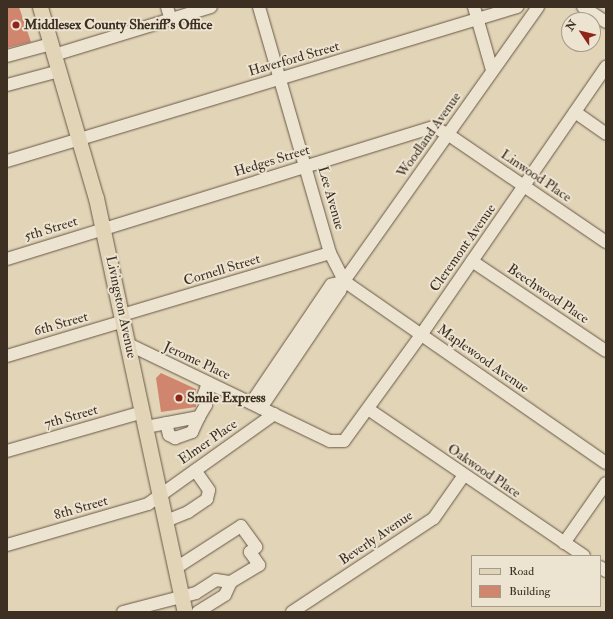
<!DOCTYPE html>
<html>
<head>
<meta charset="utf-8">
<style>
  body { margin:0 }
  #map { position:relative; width:613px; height:619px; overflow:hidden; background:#e2d4b7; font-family:"IM FELL Double Pica",serif }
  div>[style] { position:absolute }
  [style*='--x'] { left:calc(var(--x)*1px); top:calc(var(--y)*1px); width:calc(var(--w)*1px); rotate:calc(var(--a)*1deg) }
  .building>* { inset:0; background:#cf856e }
  .roads { filter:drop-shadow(0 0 1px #665847) drop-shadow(0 0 1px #665847) }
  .minor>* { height:12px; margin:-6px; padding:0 6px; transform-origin:6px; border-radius:6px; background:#ece3d0 }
  .major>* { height:15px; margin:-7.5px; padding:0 7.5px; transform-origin:7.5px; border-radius:7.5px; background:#e2d4b7 }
  .dots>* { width:11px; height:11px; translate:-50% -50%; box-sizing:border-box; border:2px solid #ece3d0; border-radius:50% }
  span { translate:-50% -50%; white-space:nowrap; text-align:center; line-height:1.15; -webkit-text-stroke:4px #ece3d0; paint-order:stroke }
  .poi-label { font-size:14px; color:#3d2f22; font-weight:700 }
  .left { translate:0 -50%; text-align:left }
  .street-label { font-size:14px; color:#3d2f22 }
  .frame { position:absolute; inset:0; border:8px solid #3d2f22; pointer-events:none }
  .legend { position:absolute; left:471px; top:555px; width:130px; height:52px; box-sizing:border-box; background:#ece3d0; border:1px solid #a69b8a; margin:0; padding:5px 7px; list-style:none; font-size:12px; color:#3d2f22 }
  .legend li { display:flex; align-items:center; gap:8px; height:20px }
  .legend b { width:20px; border:1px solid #a69b8a }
  .north { position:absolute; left:561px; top:12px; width:40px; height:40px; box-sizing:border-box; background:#ece3d0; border:1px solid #a69b8a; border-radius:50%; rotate:305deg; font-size:11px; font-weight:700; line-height:16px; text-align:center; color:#3d2f22 }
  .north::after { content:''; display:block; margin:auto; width:14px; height:18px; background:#8f2418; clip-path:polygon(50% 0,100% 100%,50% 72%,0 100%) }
</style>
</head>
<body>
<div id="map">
  <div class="building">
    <div style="clip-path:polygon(7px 7px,19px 7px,31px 42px,7px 48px)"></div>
    <div style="clip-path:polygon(161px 373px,196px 389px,196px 407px,161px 412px,156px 378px)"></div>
  </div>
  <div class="roads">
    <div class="minor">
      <div style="--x:167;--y:7;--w:14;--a:73"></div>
      <div style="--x:259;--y:7;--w:256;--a:73.9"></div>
      <div style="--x:330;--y:253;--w:31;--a:63"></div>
      <div style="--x:344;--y:281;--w:319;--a:34.8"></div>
      <div style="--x:474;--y:7;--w:66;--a:74.1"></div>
      <div style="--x:583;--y:7;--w:27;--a:33"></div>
      <div style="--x:54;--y:55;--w:164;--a:-17"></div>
      <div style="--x:7;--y:56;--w:46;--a:-15.3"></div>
      <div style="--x:7;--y:85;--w:54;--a:-15.1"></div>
      <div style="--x:575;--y:112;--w:38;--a:35"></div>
      <div style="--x:7;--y:161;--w:533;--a:-16.8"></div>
      <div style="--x:7;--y:259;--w:447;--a:-17.2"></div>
      <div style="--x:434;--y:127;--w:17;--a:28"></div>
      <div style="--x:449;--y:135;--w:190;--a:34.3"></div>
      <div style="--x:472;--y:261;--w:161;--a:33.9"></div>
      <div style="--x:122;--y:315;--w:217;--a:-16.6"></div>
      <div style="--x:128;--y:344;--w:224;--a:25.7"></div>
      <div style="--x:330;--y:441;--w:14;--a:0"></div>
      <div style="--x:344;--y:441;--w:131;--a:-54"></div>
      <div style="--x:421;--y:335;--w:326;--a:-55.4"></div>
      <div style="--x:7;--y:356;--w:122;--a:-16.7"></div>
      <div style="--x:251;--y:403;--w:143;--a:-55.9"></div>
      <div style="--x:331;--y:285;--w:14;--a:-17"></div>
      <div style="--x:261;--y:408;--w:141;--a:-56"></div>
      <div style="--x:340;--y:291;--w:11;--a:-68"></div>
      <div style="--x:344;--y:281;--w:336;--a:-54.7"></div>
      <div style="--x:368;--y:409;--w:261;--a:34.2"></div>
      <div style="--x:166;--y:423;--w:12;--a:76"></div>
      <div style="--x:169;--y:435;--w:7;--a:27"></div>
      <div style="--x:175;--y:438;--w:18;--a:-19"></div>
      <div style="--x:192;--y:432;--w:17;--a:-65"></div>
      <div style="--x:146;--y:427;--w:54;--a:-10.7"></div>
      <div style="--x:199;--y:417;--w:14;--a:-60"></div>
      <div style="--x:206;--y:405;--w:11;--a:-100"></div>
      <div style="--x:204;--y:394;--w:12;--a:-70"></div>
      <div style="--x:7;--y:451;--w:141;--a:-16"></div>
      <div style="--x:166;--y:521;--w:24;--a:-22"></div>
      <div style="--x:188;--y:512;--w:23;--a:-34"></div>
      <div style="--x:207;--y:499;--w:9;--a:-77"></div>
      <div style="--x:209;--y:490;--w:24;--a:-125"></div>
      <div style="--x:564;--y:543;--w:73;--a:-55"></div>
      <div style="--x:7;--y:545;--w:147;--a:-16.2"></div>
      <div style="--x:148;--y:504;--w:155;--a:-35.5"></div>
      <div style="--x:600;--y:567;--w:7;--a:34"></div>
      <div style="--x:176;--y:568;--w:77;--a:-32.9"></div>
      <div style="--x:241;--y:526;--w:26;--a:54"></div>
      <div style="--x:256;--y:547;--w:8;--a:140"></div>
      <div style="--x:250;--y:552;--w:16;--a:55"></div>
      <div style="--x:259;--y:565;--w:33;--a:149"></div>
      <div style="--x:123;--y:612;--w:75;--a:-14.6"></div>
      <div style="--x:196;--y:593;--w:24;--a:-33"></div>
      <div style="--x:216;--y:580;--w:15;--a:8"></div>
      <div style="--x:231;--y:582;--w:14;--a:115"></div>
      <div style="--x:225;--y:595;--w:32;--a:148"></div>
      <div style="--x:292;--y:612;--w:170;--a:-33.5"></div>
      <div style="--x:434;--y:518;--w:52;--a:-55.1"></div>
    </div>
    <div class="major">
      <div style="--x:40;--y:7;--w:199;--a:73.7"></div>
      <div style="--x:96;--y:198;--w:423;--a:77.9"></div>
    </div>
  </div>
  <div class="dots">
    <div style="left:16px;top:25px;background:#8f2418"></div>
    <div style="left:179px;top:398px;background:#8f2418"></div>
  </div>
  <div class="poi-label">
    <span class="left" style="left:24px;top:25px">Middlesex County Sheriff's Office</span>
    <span class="left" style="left:187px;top:398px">Smile Express</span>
  </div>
  <div class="street-label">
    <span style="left:294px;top:59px;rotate:-16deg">Haverford Street</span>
    <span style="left:429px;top:135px;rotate:-55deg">Woodland Avenue</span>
    <span style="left:272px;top:161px;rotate:-17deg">Hedges Street</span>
    <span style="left:536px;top:176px;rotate:34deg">Linwood Place</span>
    <span style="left:331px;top:198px;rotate:74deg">Lee Avenue</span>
    <span style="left:51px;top:229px;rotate:-17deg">5th Street</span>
    <span style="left:463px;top:248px;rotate:-55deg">Cleremont Avenue</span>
    <span style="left:222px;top:270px;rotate:-17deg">Cornell Street</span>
    <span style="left:548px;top:294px;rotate:34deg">Beechwood Place</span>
    <span style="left:121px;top:307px;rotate:78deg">Livingston Avenue</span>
    <span style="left:61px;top:324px;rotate:-16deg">6th Street</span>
    <span style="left:483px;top:359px;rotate:35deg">Maplewood Avenue</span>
    <span style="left:197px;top:361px;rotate:25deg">Jerome Place</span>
    <span style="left:71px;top:417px;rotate:-16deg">7th Street</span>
    <span style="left:208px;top:442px;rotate:-35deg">Elmer Place</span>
    <span style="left:484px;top:471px;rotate:34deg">Oakwood Place</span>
    <span style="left:81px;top:508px;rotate:-16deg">8th Street</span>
    <span style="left:376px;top:538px;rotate:-34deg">Beverly Avenue</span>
  </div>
  <div class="frame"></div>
  <ul class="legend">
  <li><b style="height:5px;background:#e2d4b7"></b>Road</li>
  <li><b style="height:11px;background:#cf856e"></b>Building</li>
  </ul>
  <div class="north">N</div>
</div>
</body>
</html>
